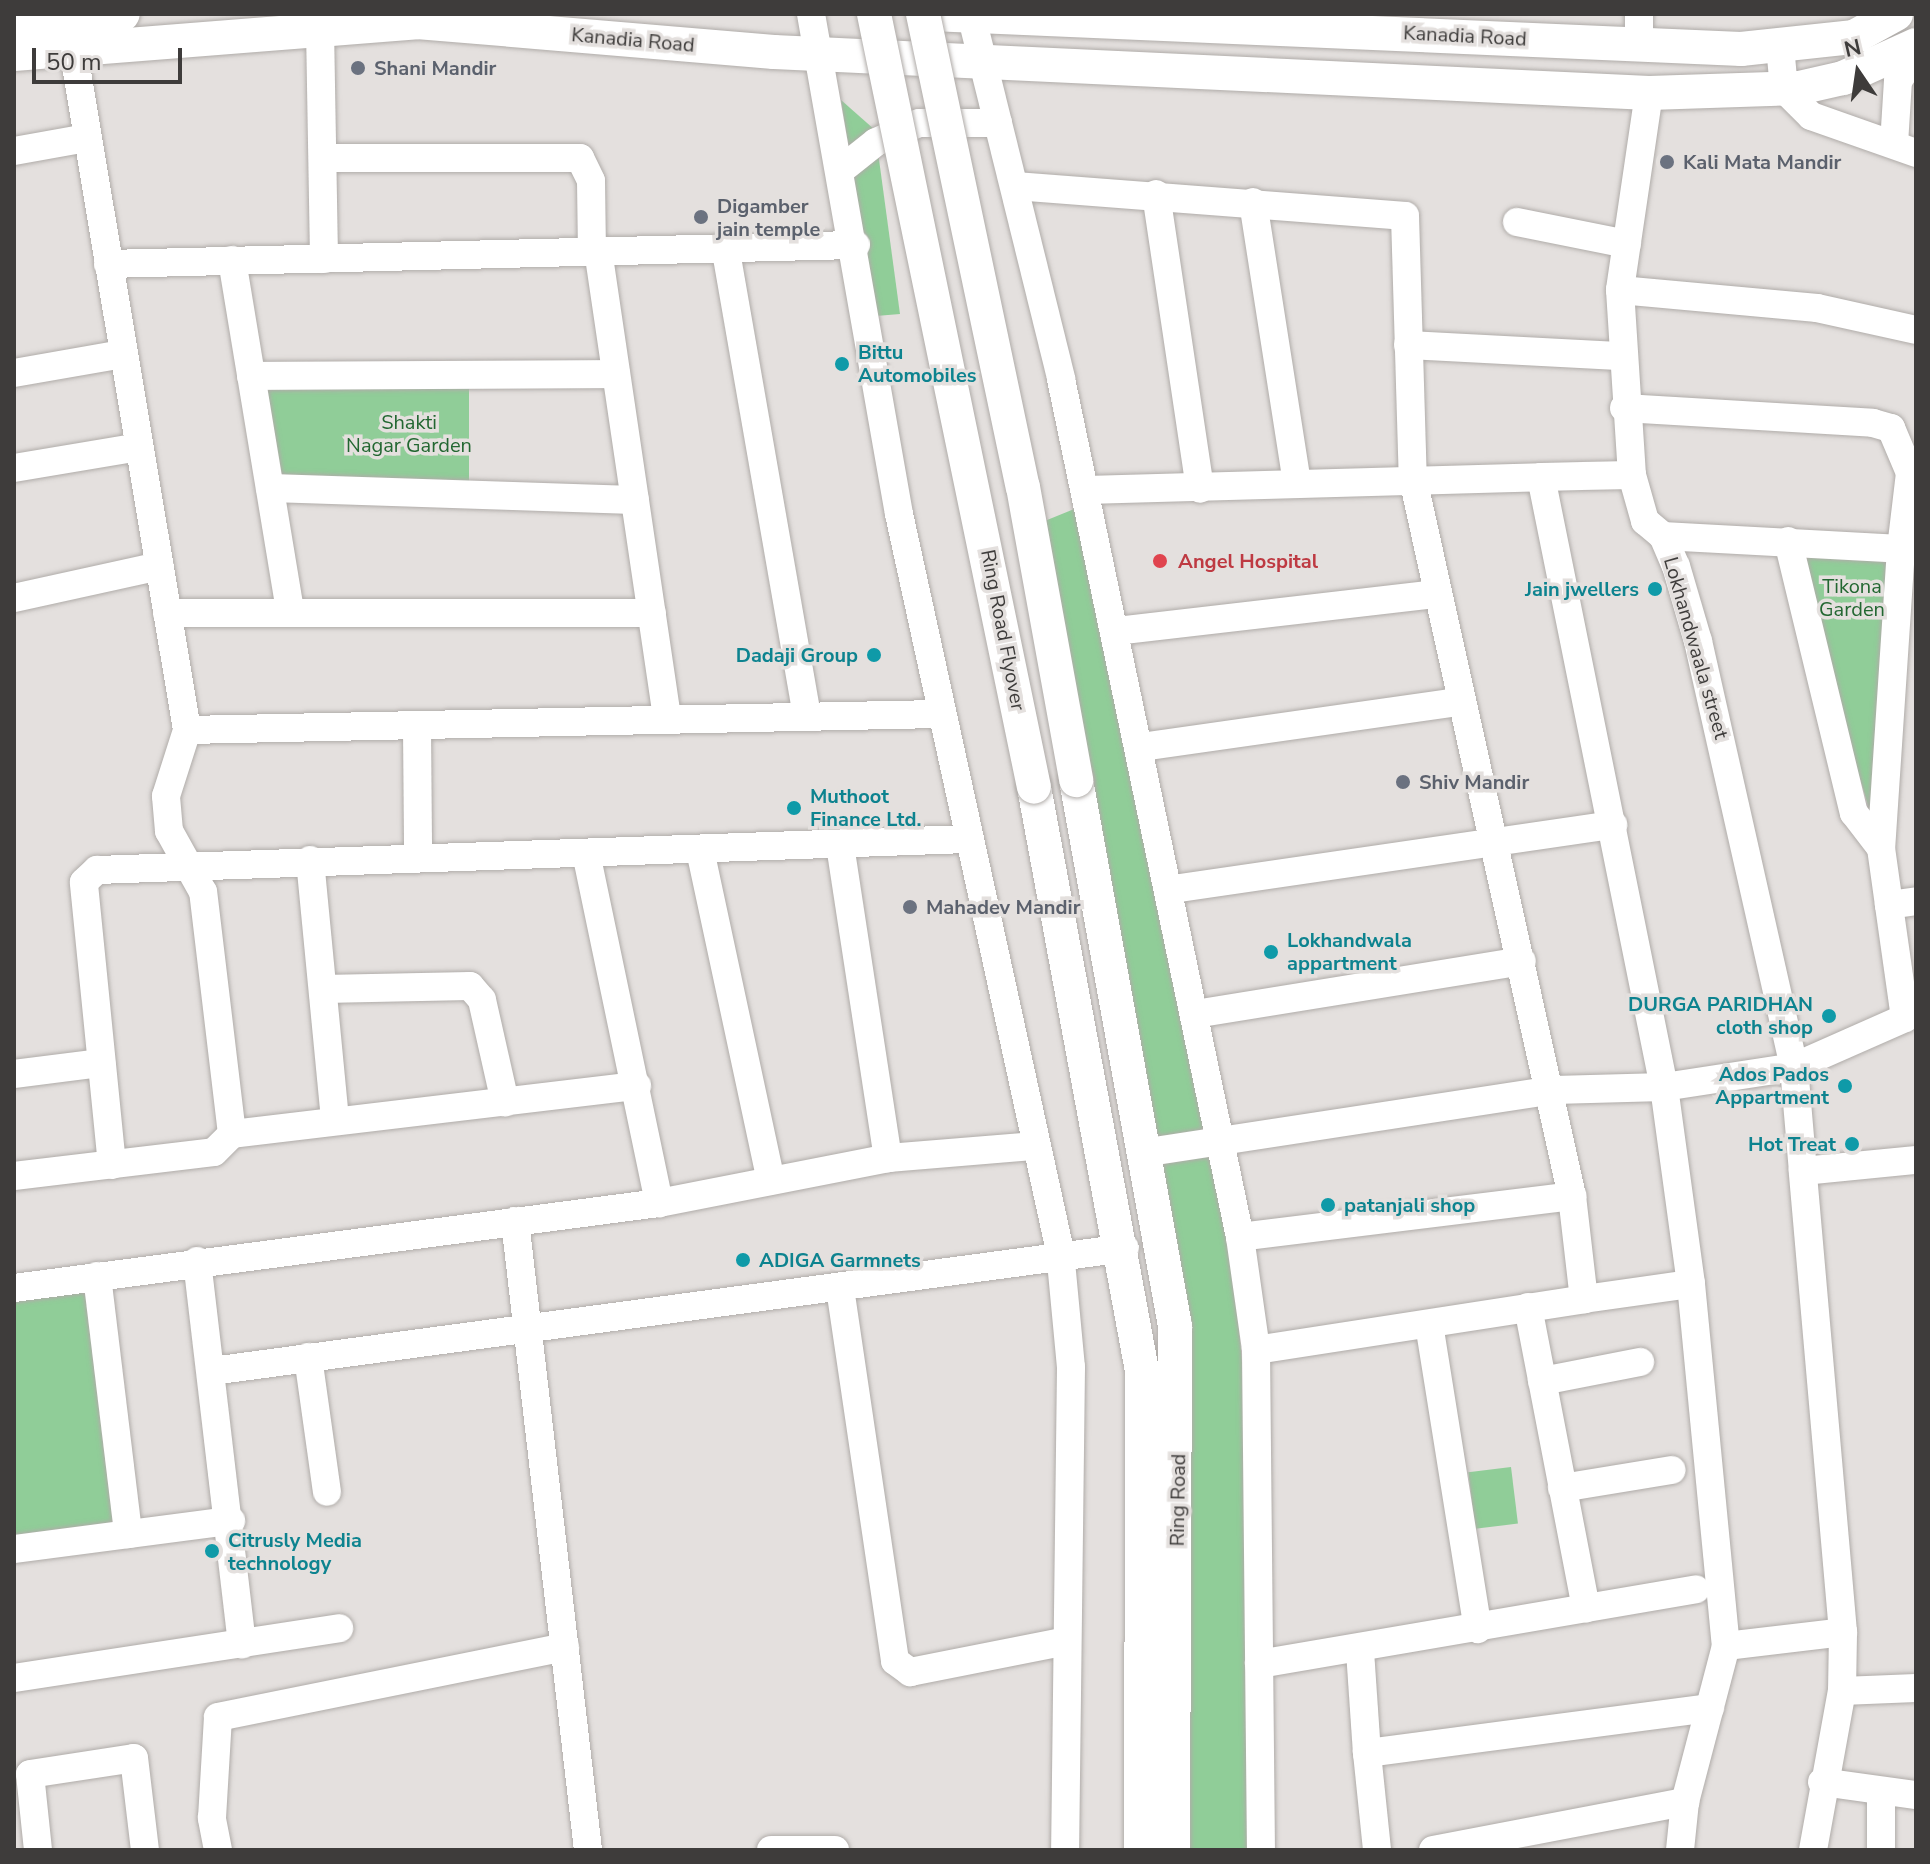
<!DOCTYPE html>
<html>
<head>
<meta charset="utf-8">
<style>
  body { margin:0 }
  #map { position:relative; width:1930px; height:1864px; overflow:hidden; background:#e4e0de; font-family:"Nunito Sans",sans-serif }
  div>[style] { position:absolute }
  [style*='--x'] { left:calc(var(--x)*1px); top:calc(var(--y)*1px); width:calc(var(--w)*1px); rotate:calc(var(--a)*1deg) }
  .green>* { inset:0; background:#90cd98; transform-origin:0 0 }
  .roads { filter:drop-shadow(0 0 2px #b0aca9) drop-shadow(0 0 2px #b0aca9) }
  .minor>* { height:28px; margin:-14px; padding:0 14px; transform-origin:14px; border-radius:14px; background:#fff }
  .major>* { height:34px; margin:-17px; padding:0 17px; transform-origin:17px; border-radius:17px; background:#fff }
  .bridges { filter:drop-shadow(0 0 2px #b0aca9) drop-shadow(0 0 2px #b0aca9) }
  .major-bridge>* { height:34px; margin:-17px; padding:0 17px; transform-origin:17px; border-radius:17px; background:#fff }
  .dots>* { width:22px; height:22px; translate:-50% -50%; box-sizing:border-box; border:4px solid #e4e0de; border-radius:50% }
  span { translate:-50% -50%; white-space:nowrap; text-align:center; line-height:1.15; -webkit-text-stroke:7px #e4e0de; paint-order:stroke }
  .street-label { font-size:20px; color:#3e3c3b }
  .worship-label { font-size:20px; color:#5b616d; font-weight:700 }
  .left { translate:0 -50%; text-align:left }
  .culture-label { font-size:20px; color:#0d838f; font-weight:700 }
  .right { translate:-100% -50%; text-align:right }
  .park-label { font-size:20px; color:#226731 }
  .health-label { font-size:20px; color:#be3a42; font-weight:700 }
  .frame { position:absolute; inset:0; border:16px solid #3e3c3b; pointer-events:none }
  .north { position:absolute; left:1818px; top:32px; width:80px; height:80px; -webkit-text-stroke:6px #e4e0de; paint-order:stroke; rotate:347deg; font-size:22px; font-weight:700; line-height:32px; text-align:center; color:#3e3c3b }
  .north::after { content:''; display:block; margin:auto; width:28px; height:36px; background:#3e3c3b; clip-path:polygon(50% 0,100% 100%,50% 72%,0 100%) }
  .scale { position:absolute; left:32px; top:48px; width:150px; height:36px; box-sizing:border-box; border:4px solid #3e3c3b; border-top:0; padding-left:10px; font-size:24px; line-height:28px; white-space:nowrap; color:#3e3c3b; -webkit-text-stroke:6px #e4e0de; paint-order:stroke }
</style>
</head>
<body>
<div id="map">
  <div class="green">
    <div style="clip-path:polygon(841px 100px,875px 130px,900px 314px,876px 316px)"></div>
    <div style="clip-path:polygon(469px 375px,469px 495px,270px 488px,251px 376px)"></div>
    <div style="clip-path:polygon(1089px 503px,1218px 1088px,1252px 1477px,1264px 1850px,1173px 1850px,1172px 1297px,1020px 531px)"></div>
    <div style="clip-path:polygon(1790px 548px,1901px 549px,1881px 848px)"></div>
    <div style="clip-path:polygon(95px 1284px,133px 1519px,14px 1543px,14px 1297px)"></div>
    <div style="left:1511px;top:1467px;width:57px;height:43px;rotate:83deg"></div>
  </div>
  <div class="roads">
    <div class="minor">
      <div style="--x:811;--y:14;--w:508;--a:80.02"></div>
      <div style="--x:899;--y:514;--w:754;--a:77.68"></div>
      <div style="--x:1060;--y:1251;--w:117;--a:84.6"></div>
      <div style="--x:1071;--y:1367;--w:483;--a:90.7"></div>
      <div style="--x:971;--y:14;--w:376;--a:76.1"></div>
      <div style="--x:1061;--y:379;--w:876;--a:78.22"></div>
      <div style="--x:1240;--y:1237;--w:114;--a:81.9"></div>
      <div style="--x:1256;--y:1350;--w:500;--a:89.43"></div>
      <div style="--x:320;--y:28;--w:231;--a:89"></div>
      <div style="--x:1639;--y:43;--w:29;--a:-90"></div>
      <div style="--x:1780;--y:46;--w:43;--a:84.7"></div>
      <div style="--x:1784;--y:89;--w:38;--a:45"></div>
      <div style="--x:1811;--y:116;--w:111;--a:19.4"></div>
      <div style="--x:1649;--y:93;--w:199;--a:98.4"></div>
      <div style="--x:1620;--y:290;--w:185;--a:86.3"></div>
      <div style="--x:1632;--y:475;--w:48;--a:74.2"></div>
      <div style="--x:1645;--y:521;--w:23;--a:40"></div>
      <div style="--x:1663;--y:536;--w:33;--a:67"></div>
      <div style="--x:1676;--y:566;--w:78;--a:73.7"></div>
      <div style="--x:1698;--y:641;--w:437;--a:77.3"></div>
      <div style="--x:1794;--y:1067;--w:104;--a:85.1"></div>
      <div style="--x:1803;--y:1171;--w:114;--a:-5.6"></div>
      <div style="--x:1894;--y:144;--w:63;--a:-86.4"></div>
      <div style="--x:1898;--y:81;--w:32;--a:-56"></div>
      <div style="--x:14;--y:151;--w:74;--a:-10.1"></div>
      <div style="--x:324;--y:158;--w:256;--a:0"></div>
      <div style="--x:580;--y:158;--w:25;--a:64"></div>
      <div style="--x:591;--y:181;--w:70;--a:89.2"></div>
      <div style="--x:842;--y:169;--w:43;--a:-38.5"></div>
      <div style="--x:876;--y:142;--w:47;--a:-23.8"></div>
      <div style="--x:919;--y:123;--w:79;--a:0"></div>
      <div style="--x:1016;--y:186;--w:390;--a:4.4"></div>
      <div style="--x:1405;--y:216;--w:263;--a:88.3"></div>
      <div style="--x:1413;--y:479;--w:734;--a:77.5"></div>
      <div style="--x:1156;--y:194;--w:298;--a:81.5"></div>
      <div style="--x:1253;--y:202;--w:283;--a:81.1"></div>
      <div style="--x:1517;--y:222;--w:112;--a:11.3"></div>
      <div style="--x:725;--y:246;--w:473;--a:80.1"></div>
      <div style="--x:598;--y:250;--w:471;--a:81.6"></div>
      <div style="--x:232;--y:260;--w:357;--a:80.6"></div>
      <div style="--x:108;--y:264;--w:748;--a:-1.46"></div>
      <div style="--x:1620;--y:290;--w:198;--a:5.2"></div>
      <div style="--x:1817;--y:308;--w:101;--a:12.5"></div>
      <div style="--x:1408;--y:345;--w:211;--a:3"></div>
      <div style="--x:14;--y:373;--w:111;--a:-9.9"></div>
      <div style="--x:251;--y:376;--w:365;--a:-0.3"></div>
      <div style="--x:1624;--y:408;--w:249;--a:3.4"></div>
      <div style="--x:1873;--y:423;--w:19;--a:16"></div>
      <div style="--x:1891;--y:428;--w:49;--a:67.1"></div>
      <div style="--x:14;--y:468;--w:127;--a:-9.5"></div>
      <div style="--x:1916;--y:473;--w:6;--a:180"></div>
      <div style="--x:1910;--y:473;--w:77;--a:96.8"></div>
      <div style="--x:1901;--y:549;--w:300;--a:93.8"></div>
      <div style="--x:1881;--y:848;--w:58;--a:82"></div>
      <div style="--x:1889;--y:905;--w:27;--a:-8"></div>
      <div style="--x:1541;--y:477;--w:91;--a:-1.3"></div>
      <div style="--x:270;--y:488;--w:365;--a:1.9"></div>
      <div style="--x:1086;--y:490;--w:455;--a:-1.6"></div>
      <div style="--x:1541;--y:477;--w:622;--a:78.6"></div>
      <div style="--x:1664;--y:1087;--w:110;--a:178.4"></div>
      <div style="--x:1554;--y:1090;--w:410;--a:171.3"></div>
      <div style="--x:1663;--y:536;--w:238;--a:3.1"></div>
      <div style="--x:1788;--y:541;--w:280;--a:76.4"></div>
      <div style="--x:1854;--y:813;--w:44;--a:52.4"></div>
      <div style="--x:14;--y:598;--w:149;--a:-12.4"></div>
      <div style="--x:167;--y:613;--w:485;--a:0"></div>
      <div style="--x:1116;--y:631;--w:322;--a:-6.6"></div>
      <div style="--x:417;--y:728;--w:127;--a:89.5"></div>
      <div style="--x:187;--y:730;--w:754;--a:-1.22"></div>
      <div style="--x:1142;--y:747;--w:320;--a:-8.1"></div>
      <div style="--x:840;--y:845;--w:317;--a:81.3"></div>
      <div style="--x:700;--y:850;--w:338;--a:77.9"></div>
      <div style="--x:586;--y:853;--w:358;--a:78.2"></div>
      <div style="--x:310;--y:860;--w:262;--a:84.5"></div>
      <div style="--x:1173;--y:889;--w:445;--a:-8.3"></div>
      <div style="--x:323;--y:989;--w:147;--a:-1.2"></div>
      <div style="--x:470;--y:986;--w:18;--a:49"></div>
      <div style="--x:482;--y:1000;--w:105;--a:77.3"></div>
      <div style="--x:1195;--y:1014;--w:331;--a:-9.2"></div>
      <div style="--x:14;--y:1074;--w:88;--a:-7.2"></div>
      <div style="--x:232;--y:1134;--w:408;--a:-6.8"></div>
      <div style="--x:112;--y:1165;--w:284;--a:-95.7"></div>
      <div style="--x:84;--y:882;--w:18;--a:-43"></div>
      <div style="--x:97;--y:870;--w:870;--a:-2.04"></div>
      <div style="--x:14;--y:1176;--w:201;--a:-6.8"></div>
      <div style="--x:214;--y:1152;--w:25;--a:-45"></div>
      <div style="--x:232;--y:1134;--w:244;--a:-96.8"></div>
      <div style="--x:203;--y:892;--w:70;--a:-119.1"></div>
      <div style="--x:169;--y:831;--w:35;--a:-95"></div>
      <div style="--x:166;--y:796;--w:69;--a:-72.3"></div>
      <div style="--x:187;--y:730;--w:710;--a:-99.49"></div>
      <div style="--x:515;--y:1221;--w:633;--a:83.38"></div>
      <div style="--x:1240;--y:1237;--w:335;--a:-7"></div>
      <div style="--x:1572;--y:1196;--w:104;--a:83.4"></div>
      <div style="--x:1584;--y:1299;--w:108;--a:-8"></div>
      <div style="--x:1691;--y:1284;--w:199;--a:-97.8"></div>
      <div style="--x:1664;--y:1087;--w:132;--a:-8.7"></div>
      <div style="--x:1794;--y:1067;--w:121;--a:-23.8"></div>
      <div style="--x:1905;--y:1018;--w:114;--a:-98.1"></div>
      <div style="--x:197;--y:1261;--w:386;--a:83.3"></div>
      <div style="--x:97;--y:1276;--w:260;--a:83.1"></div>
      <div style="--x:1691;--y:1284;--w:364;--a:84.5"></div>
      <div style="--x:1726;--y:1646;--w:118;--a:-6.8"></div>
      <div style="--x:1843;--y:1632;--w:463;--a:-95"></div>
      <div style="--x:14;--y:1288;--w:651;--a:-7.51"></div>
      <div style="--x:659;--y:1203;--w:233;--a:-11.1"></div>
      <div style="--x:888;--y:1158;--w:145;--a:-4.7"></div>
      <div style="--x:840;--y:1288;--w:377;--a:81.6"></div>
      <div style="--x:895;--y:1661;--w:19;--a:36"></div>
      <div style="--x:910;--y:1672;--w:159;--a:-11.2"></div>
      <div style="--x:1528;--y:1307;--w:307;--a:79.1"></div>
      <div style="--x:1429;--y:1324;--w:309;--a:80.9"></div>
      <div style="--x:1256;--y:1350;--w:332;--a:-8.8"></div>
      <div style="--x:308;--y:1357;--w:136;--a:82"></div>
      <div style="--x:212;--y:1371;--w:921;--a:-7.67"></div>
      <div style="--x:1542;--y:1381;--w:100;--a:-11"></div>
      <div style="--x:1562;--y:1488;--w:111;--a:-9.3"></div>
      <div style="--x:14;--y:1549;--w:219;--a:-7.4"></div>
      <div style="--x:1360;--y:1651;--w:102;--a:86.1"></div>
      <div style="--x:1367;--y:1753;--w:346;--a:-7.5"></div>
      <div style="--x:1259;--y:1664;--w:443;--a:-9.7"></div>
      <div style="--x:14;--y:1678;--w:329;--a:-8.7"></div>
      <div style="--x:1842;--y:1691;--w:74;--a:-2.3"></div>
      <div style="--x:1367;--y:1753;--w:98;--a:84.1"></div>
      <div style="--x:1822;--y:1782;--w:95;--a:7.9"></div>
      <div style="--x:1881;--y:1791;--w:59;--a:90"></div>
      <div style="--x:38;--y:1850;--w:76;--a:-96"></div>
      <div style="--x:30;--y:1774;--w:105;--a:-8.7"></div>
      <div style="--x:134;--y:1758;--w:93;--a:83.2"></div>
      <div style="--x:218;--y:1850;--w:33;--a:-101"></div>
      <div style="--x:212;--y:1818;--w:101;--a:-86.6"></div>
      <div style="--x:218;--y:1717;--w:354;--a:-11.4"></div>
      <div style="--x:771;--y:1850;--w:64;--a:0"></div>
      <div style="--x:1433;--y:1850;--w:257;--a:-10.8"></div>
      <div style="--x:1680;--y:1850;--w:48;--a:-84.1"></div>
      <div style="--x:1685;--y:1802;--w:161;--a:-75.3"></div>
      <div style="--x:1813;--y:1850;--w:162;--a:-79.7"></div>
      <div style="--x:1842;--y:1691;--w:59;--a:-89"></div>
    </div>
    <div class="major">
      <div style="--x:931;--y:14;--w:811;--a:2.47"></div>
      <div style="--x:1741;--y:49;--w:114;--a:-6.1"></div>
      <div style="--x:1854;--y:37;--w:48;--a:-28.7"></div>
      <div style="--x:14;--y:22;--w:109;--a:-4.2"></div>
      <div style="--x:14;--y:54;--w:404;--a:-4.5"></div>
      <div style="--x:417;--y:22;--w:358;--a:4.8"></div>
      <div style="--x:774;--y:52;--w:876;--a:2.68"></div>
      <div style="--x:1649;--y:93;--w:150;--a:-1.9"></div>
      <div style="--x:1799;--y:88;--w:45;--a:-12.8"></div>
      <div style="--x:1843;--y:78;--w:80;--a:-24.3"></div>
      <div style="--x:1076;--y:780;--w:555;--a:79.72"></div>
      <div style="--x:1175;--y:1326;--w:524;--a:90.22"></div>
      <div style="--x:1034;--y:787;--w:594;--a:79.52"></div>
      <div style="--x:1142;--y:1371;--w:479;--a:90.1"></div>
    </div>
  </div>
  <div class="bridges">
    <div class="major-bridge">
      <div style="--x:874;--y:14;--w:789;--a:78.31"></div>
      <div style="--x:923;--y:14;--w:483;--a:78.1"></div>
      <div style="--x:1023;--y:487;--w:298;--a:79.7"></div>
    </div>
  </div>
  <div class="dots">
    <div style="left:358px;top:68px;background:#6b7280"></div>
    <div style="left:1667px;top:162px;background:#6b7280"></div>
    <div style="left:701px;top:217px;background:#6b7280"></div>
    <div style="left:842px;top:364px;background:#0f9aa8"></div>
    <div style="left:1160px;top:561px;background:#e0444e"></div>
    <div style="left:1655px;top:589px;background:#0f9aa8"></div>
    <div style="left:874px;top:655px;background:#0f9aa8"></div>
    <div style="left:1403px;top:782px;background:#6b7280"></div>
    <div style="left:794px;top:808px;background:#0f9aa8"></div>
    <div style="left:910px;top:907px;background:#6b7280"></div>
    <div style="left:1271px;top:952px;background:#0f9aa8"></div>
    <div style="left:1829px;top:1016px;background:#0f9aa8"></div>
    <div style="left:1845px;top:1086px;background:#0f9aa8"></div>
    <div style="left:1852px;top:1144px;background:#0f9aa8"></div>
    <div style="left:1328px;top:1205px;background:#0f9aa8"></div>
    <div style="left:743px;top:1260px;background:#0f9aa8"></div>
    <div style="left:212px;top:1551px;background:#0f9aa8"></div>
  </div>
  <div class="street-label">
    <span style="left:1465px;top:36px;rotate:3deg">Kanadia Road</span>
    <span style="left:633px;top:40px;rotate:5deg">Kanadia Road</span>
    <span style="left:1003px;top:630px;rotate:79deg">Ring Road Flyover</span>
    <span style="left:1696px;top:648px;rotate:74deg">Lokhandwaala street</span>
    <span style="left:1178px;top:1500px;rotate:-89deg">Ring Road</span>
  </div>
  <div class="worship-label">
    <span class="left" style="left:374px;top:68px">Shani Mandir</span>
    <span class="left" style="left:1683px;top:162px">Kali Mata Mandir</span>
    <span class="left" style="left:717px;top:218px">Digamber<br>jain temple</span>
    <span class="left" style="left:1419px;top:782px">Shiv Mandir</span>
    <span class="left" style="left:926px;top:907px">Mahadev Mandir</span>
  </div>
  <div class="culture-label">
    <span class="left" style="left:858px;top:364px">Bittu<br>Automobiles</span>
    <span class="right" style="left:1639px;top:589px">Jain jwellers</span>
    <span class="right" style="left:858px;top:655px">Dadaji Group</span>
    <span class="left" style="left:810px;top:808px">Muthoot<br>Finance Ltd.</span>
    <span class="left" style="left:1287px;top:952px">Lokhandwala<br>appartment</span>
    <span class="right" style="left:1813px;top:1016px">DURGA PARIDHAN<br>cloth shop</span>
    <span class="right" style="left:1829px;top:1086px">Ados Pados<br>Appartment</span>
    <span class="right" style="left:1836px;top:1144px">Hot Treat</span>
    <span class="left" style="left:1344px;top:1205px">patanjali shop</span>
    <span class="left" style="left:759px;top:1260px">ADIGA Garmnets</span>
    <span class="left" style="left:228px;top:1552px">Citrusly Media<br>technology</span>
  </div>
  <div class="park-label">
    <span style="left:409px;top:434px">Shakti<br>Nagar Garden</span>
    <span style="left:1852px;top:598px">Tikona<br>Garden</span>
  </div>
  <div class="health-label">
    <span class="left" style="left:1178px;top:561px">Angel Hospital</span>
  </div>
  <div class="frame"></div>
  <div class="north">N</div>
  <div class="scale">50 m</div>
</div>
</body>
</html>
